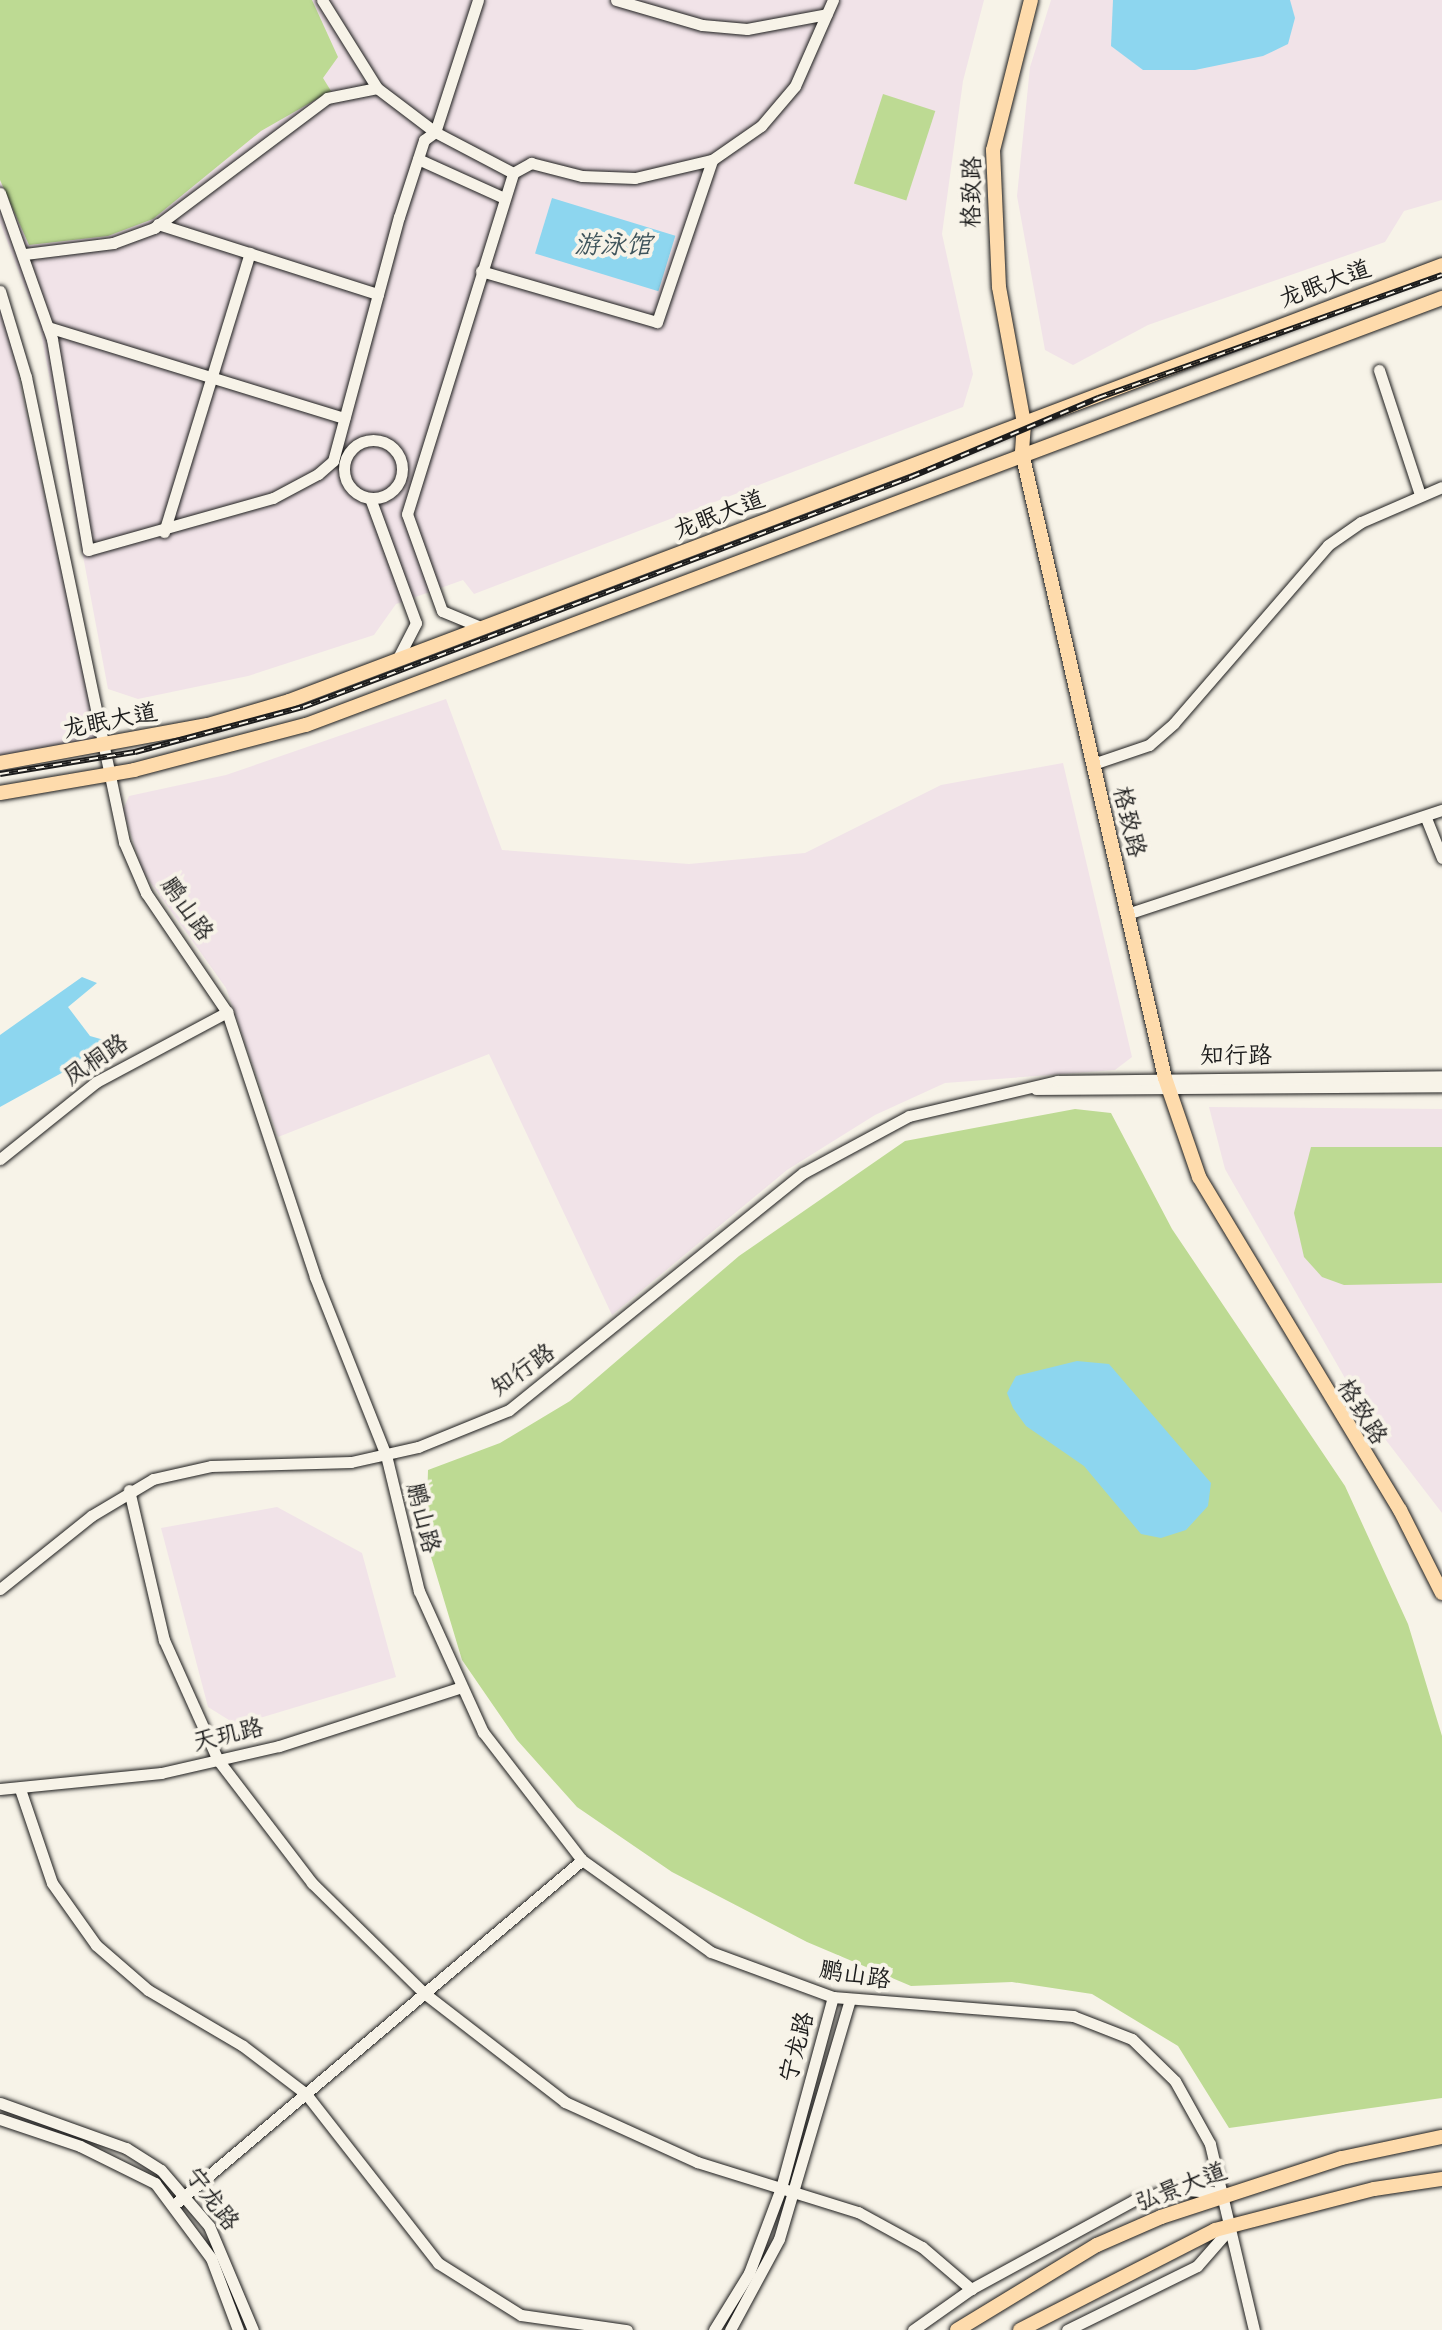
<!DOCTYPE html>
<html>
<head>
<meta charset="utf-8">
<style>
  body { margin:0 }
  #map { position:relative; width:1442px; height:2330px; overflow:hidden; background:#f7f3e8; font-family:"Balsamiq Sans","LXGW WenKai TC",sans-serif }
  div>[style] { position:absolute }
  [style*='--x'] { left:calc(var(--x)*1px); top:calc(var(--y)*1px); width:calc(var(--w)*1px); rotate:calc(var(--a)*1deg) }
  .built>* { inset:0; background:#f1e3e8 }
  .green>* { inset:0; background:#bdda93; transform-origin:0 0 }
  .water>* { inset:0; background:#8dd6ef; transform-origin:0 0 }
  .roads { filter:drop-shadow(0 0 2px #1c1c1c) drop-shadow(0 0 2px #1c1c1c) }
  .minor>* { height:11px; margin:-5.5px; padding:0 5.5px; transform-origin:5.5px; border-radius:5.5px; background:#f7f3e8 }
  .minor>.ring { margin:-5.5px; padding:0; box-sizing:content-box; background:none; border:11px solid #f7f3e8; border-radius:50% }
  .major>* { height:14px; margin:-7px; padding:0 7px; transform-origin:7px; border-radius:7px; background:#fedbac }
  .rail>* { height:6px; margin-top:-3px; transform-origin:0; background:repeating-linear-gradient(90deg,#f7f3e8 0 9px,#1c1c1c 0 18px); box-sizing:border-box; border-block:2px solid #1c1c1c }
  span { translate:-50% -50%; white-space:nowrap; text-align:center; line-height:1.15; -webkit-text-stroke:8px #f7f3e8; paint-order:stroke }
  .street-label { font-size:24px; color:#1c1c1c }
  .water-label { font-size:26px; color:#3e545b; font-style:italic }
</style>
</head>
<body>
<div id="map">
  <div class="built">
    <div style="clip-path:polygon(0 0,984px 0,963px 81px,942px 234px,973px 374px,963px 407px,474px 594px,463px 580px,396px 604px,374px 635px,248px 676px,138px 699px,108px 689px,40px 327px,0 222px)"></div>
    <div style="clip-path:polygon(1051px 0,1442px 0,1442px 200px,1404px 211px,1385px 242px,1148px 325px,1073px 365px,1045px 350px,1017px 196px,1030px 67px)"></div>
    <div style="clip-path:polygon(0 292px,100px 746px,0 763px)"></div>
    <div style="clip-path:polygon(446px 699px,502px 850px,689px 864px,805px 853px,941px 785px,1063px 763px,1132px 1057px,1115px 1070px,945px 1083px,875px 1115px,787px 1170px,612px 1315px,489px 1054px,278px 1137px,226px 988px,143px 872px,123px 810px,129px 796px,226px 775px)"></div>
    <div style="clip-path:polygon(1209px 1107px,1442px 1109px,1442px 1513px,1365px 1413px,1225px 1169px)"></div>
    <div style="clip-path:polygon(277px 1507px,362px 1553px,396px 1677px,237px 1725px,208px 1707px,161px 1528px)"></div>
  </div>
  <div class="green">
    <div style="clip-path:polygon(0 0,312px 0,338px 57px,323px 78px,331px 91px,261px 131px,153px 219px,108px 236px,29px 245px,0 180px)"></div>
    <div style="left:883px;top:94px;width:55px;height:94px;rotate:18deg"></div>
    <div style="clip-path:polygon(1075px 1109px,1111px 1113px,1172px 1229px,1345px 1486px,1408px 1624px,1442px 1736px,1442px 2098px,1229px 2128px,1178px 2046px,1092px 1994px,1012px 1982px,911px 1986px,807px 1942px,672px 1872px,577px 1807px,517px 1740px,462px 1660px,426px 1540px,428px 1470px,500px 1443px,570px 1401px,739px 1256px,905px 1141px)"></div>
    <div style="clip-path:polygon(1311px 1147px,1442px 1147px,1442px 1283px,1344px 1285px,1322px 1277px,1304px 1257px,1294px 1213px)"></div>
  </div>
  <div class="water">
    <div style="clip-path:polygon(1113px 0,1290px 0,1295px 18px,1288px 44px,1263px 56px,1195px 70px,1143px 70px,1111px 46px)"></div>
    <div style="left:552px;top:198px;width:129px;height:58px;rotate:17deg"></div>
    <div style="clip-path:polygon(82px 977px,97px 983px,68px 1007px,90px 1036px,104px 1040px,87px 1059px,0 1107px,0 1035px)"></div>
    <div style="clip-path:polygon(1077px 1361px,1109px 1364px,1211px 1483px,1208px 1506px,1186px 1530px,1161px 1538px,1141px 1534px,1084px 1466px,1026px 1426px,1013px 1408px,1007px 1393px,1016px 1376px)"></div>
  </div>
  <div class="roads">
    <div class="minor">
      <div style="--x:478;--y:0;--w:139;--a:108"></div>
      <div style="--x:435;--y:132;--w:88;--a:27.7"></div>
      <div style="--x:513;--y:173;--w:21;--a:-29"></div>
      <div style="--x:531;--y:163;--w:53;--a:14.3"></div>
      <div style="--x:582;--y:176;--w:53;--a:2.2"></div>
      <div style="--x:635;--y:178;--w:79;--a:-13.2"></div>
      <div style="--x:712;--y:160;--w:60;--a:-34.8"></div>
      <div style="--x:761;--y:126;--w:52;--a:-49.6"></div>
      <div style="--x:795;--y:86;--w:94;--a:-66.2"></div>
      <div style="--x:616;--y:0;--w:90;--a:16.2"></div>
      <div style="--x:702;--y:25;--w:45;--a:5.1"></div>
      <div style="--x:747;--y:29;--w:81;--a:-10.6"></div>
      <div style="--x:418;--y:159;--w:94;--a:24.4"></div>
      <div style="--x:0;--y:193;--w:155;--a:70.4"></div>
      <div style="--x:52;--y:339;--w:214;--a:80.3"></div>
      <div style="--x:88;--y:550;--w:192;--a:-15.7"></div>
      <div style="--x:273;--y:498;--w:51;--a:-28.1"></div>
      <div style="--x:318;--y:474;--w:20;--a:-41"></div>
      <div style="--x:333;--y:461;--w:253;--a:-74.9"></div>
      <div style="--x:399;--y:217;--w:81;--a:-72"></div>
      <div style="--x:424;--y:140;--w:14;--a:-36"></div>
      <div style="--x:435;--y:132;--w:73;--a:-142.8"></div>
      <div style="--x:377;--y:88;--w:104;--a:-122"></div>
      <div style="--x:158;--y:224;--w:231;--a:17.7"></div>
      <div style="--x:25;--y:254;--w:89;--a:-7.1"></div>
      <div style="--x:113;--y:243;--w:44;--a:-20.1"></div>
      <div style="--x:154;--y:228;--w:216;--a:-36.9"></div>
      <div style="--x:327;--y:98;--w:51;--a:-11.3"></div>
      <div style="--x:481;--y:271;--w:183;--a:16.2"></div>
      <div style="--x:657;--y:322;--w:171;--a:-71.2"></div>
      <div style="--x:0;--y:291;--w:90;--a:73.2"></div>
      <div style="--x:26;--y:377;--w:475;--a:78.1"></div>
      <div style="--x:124;--y:842;--w:56;--a:66.7"></div>
      <div style="--x:146;--y:893;--w:144;--a:55.8"></div>
      <div style="--x:227;--y:1012;--w:279;--a:71.6"></div>
      <div style="--x:315;--y:1277;--w:192;--a:68.3"></div>
      <div style="--x:386;--y:1455;--w:140;--a:76.4"></div>
      <div style="--x:419;--y:1591;--w:155;--a:65.6"></div>
      <div style="--x:483;--y:1732;--w:162;--a:52.3"></div>
      <div style="--x:582;--y:1860;--w:158;--a:35.5"></div>
      <div style="--x:711;--y:1952;--w:130;--a:20.2"></div>
      <div style="--x:833;--y:1997;--w:241;--a:4.5"></div>
      <div style="--x:1073;--y:2016;--w:63;--a:21.3"></div>
      <div style="--x:1132;--y:2039;--w:60;--a:44.3"></div>
      <div style="--x:1175;--y:2081;--w:72;--a:60.9"></div>
      <div style="--x:1210;--y:2144;--w:191;--a:76.7"></div>
      <div style="--x:48;--y:327;--w:310;--a:17.1"></div>
      <div style="--x:1379;--y:370;--w:132;--a:71.8"></div>
      <div class="ring" style="left:344px;top:440px;width:47px;height:47px"></div>
      <div style="--x:370;--y:498;--w:133;--a:69.8"></div>
      <div style="--x:416;--y:623;--w:42;--a:117.2"></div>
      <div style="--x:164;--y:532;--w:292;--a:-72.9"></div>
      <div style="--x:483;--y:628;--w:44;--a:-157.5"></div>
      <div style="--x:442;--y:611;--w:103;--a:-109.8"></div>
      <div style="--x:407;--y:514;--w:357;--a:-72.7"></div>
      <div style="--x:1093;--y:764;--w:59;--a:-18.7"></div>
      <div style="--x:1149;--y:745;--w:33;--a:-41"></div>
      <div style="--x:1174;--y:723;--w:235;--a:-49.1"></div>
      <div style="--x:1328;--y:545;--w:40;--a:-34.9"></div>
      <div style="--x:1361;--y:522;--w:88;--a:-23.4"></div>
      <div style="--x:1426;--y:818;--w:43;--a:68.2"></div>
      <div style="--x:1127;--y:914;--w:332;--a:-18.3"></div>
      <div style="--x:1036;--y:1089;--w:406;--a:-0.4"></div>
      <div style="--x:0;--y:1159;--w:123;--a:-38.7"></div>
      <div style="--x:96;--y:1082;--w:149;--a:-28.1"></div>
      <div style="--x:129;--y:1490;--w:154;--a:76.9"></div>
      <div style="--x:164;--y:1640;--w:132;--a:65.8"></div>
      <div style="--x:218;--y:1760;--w:155;--a:52.6"></div>
      <div style="--x:312;--y:1883;--w:157;--a:44.5"></div>
      <div style="--x:424;--y:1993;--w:178;--a:37.7"></div>
      <div style="--x:565;--y:2102;--w:145;--a:24.4"></div>
      <div style="--x:697;--y:2162;--w:169;--a:17.3"></div>
      <div style="--x:858;--y:2212;--w:73;--a:28.7"></div>
      <div style="--x:922;--y:2247;--w:65;--a:40.6"></div>
      <div style="--x:0;--y:1589;--w:117;--a:-38.7"></div>
      <div style="--x:91;--y:1516;--w:72;--a:-30.8"></div>
      <div style="--x:153;--y:1479;--w:59;--a:-12.6"></div>
      <div style="--x:211;--y:1466;--w:140;--a:-1.6"></div>
      <div style="--x:351;--y:1462;--w:69;--a:-12.6"></div>
      <div style="--x:418;--y:1447;--w:98;--a:-22.1"></div>
      <div style="--x:509;--y:1410;--w:378;--a:-38.9"></div>
      <div style="--x:803;--y:1173;--w:120;--a:-28.3"></div>
      <div style="--x:909;--y:1116;--w:152;--a:-13.3"></div>
      <div style="--x:1057;--y:1081;--w:385;--a:-0.7"></div>
      <div style="--x:0;--y:1789;--w:162;--a:-5.7"></div>
      <div style="--x:161;--y:1773;--w:121;--a:-12.9"></div>
      <div style="--x:279;--y:1746;--w:189;--a:-17.9"></div>
      <div style="--x:20;--y:1789;--w:99;--a:71.2"></div>
      <div style="--x:52;--y:1883;--w:76;--a:54.6"></div>
      <div style="--x:96;--y:1945;--w:69;--a:40.9"></div>
      <div style="--x:148;--y:1990;--w:110;--a:30.5"></div>
      <div style="--x:243;--y:2046;--w:79;--a:37.3"></div>
      <div style="--x:306;--y:2094;--w:214;--a:52"></div>
      <div style="--x:438;--y:2263;--w:98;--a:32.1"></div>
      <div style="--x:521;--y:2315;--w:107;--a:8.1"></div>
      <div style="--x:0;--y:2103;--w:134;--a:19.7"></div>
      <div style="--x:126;--y:2148;--w:41;--a:32.2"></div>
      <div style="--x:161;--y:2170;--w:74;--a:49.4"></div>
      <div style="--x:209;--y:2226;--w:113;--a:67.1"></div>
      <div style="--x:0;--y:2119;--w:84;--a:18.6"></div>
      <div style="--x:80;--y:2146;--w:84;--a:26.3"></div>
      <div style="--x:155;--y:2183;--w:94;--a:53.3"></div>
      <div style="--x:211;--y:2258;--w:77;--a:69.4"></div>
      <div style="--x:175;--y:2204;--w:533;--a:-40.2"></div>
      <div style="--x:714;--y:2330;--w:67;--a:-58.4"></div>
      <div style="--x:749;--y:2273;--w:91;--a:-69.4"></div>
      <div style="--x:781;--y:2188;--w:198;--a:-74.8"></div>
      <div style="--x:730;--y:2330;--w:103;--a:-61.7"></div>
      <div style="--x:779;--y:2239;--w:250;--a:-73.5"></div>
      <div style="--x:913;--y:2330;--w:71;--a:-35.3"></div>
      <div style="--x:971;--y:2289;--w:186;--a:-28.6"></div>
      <div style="--x:1134;--y:2200;--w:42;--a:-15"></div>
      <div style="--x:1175;--y:2189;--w:49;--a:4.7"></div>
      <div style="--x:1067;--y:2330;--w:145;--a:-26.2"></div>
      <div style="--x:1197;--y:2266;--w:55;--a:-48.7"></div>
    </div>
    <div class="major">
      <div style="--x:1031;--y:0;--w:155;--a:104.2"></div>
      <div style="--x:993;--y:150;--w:137;--a:87.5"></div>
      <div style="--x:999;--y:287;--w:138;--a:79.6"></div>
      <div style="--x:1024;--y:423;--w:30;--a:94"></div>
      <div style="--x:1022;--y:453;--w:641;--a:77.11"></div>
      <div style="--x:1165;--y:1078;--w:105;--a:71"></div>
      <div style="--x:1199;--y:1177;--w:389;--a:58.9"></div>
      <div style="--x:1400;--y:1510;--w:93;--a:63.2"></div>
      <div style="--x:0;--y:763;--w:211;--a:-10.4"></div>
      <div style="--x:208;--y:725;--w:84;--a:-16.5"></div>
      <div style="--x:289;--y:701;--w:1233;--a:-20.71"></div>
      <div style="--x:0;--y:793;--w:136;--a:-9.7"></div>
      <div style="--x:134;--y:770;--w:178;--a:-14.7"></div>
      <div style="--x:306;--y:725;--w:1214;--a:-20.6"></div>
      <div style="--x:957;--y:2330;--w:164;--a:-31.3"></div>
      <div style="--x:1097;--y:2245;--w:70;--a:-23.6"></div>
      <div style="--x:1161;--y:2217;--w:190;--a:-18.1"></div>
      <div style="--x:1342;--y:2158;--w:102;--a:-11.9"></div>
      <div style="--x:1020;--y:2330;--w:219;--a:-27.1"></div>
      <div style="--x:1215;--y:2230;--w:164;--a:-14.5"></div>
      <div style="--x:1374;--y:2189;--w:69;--a:-8.4"></div>
    </div>
  </div>
  <div class="rail">
    <div style="--x:0;--y:774;--w:137;--a:-9.3"></div>
    <div style="--x:135;--y:752;--w:174;--a:-15"></div>
    <div style="--x:303;--y:707;--w:650;--a:-20.72"></div>
    <div style="--x:911;--y:477;--w:203;--a:-22.9"></div>
    <div style="--x:1098;--y:398;--w:365;--a:-19.7"></div>
  </div>
  <div class="street-label">
    <span style="left:972px;top:192px;rotate:-89deg">格致路</span>
    <span style="left:1325px;top:284px;rotate:-20deg">龙眠大道</span>
    <span style="left:719px;top:515px;rotate:-21deg">龙眠大道</span>
    <span style="left:110px;top:721px;rotate:-11deg">龙眠大道</span>
    <span style="left:1129px;top:822px;rotate:77deg">格致路</span>
    <span style="left:187px;top:909px;rotate:55deg">鹏山路</span>
    <span style="left:1236px;top:1056px">知行路</span>
    <span style="left:96px;top:1060px;rotate:-34deg">凤桐路</span>
    <span style="left:523px;top:1370px;rotate:-35deg">知行路</span>
    <span style="left:1362px;top:1412px;rotate:58deg">格致路</span>
    <span style="left:423px;top:1518px;rotate:76deg">鹏山路</span>
    <span style="left:228px;top:1735px;rotate:-13deg">天玑路</span>
    <span style="left:855px;top:1975px;rotate:9deg">鹏山路</span>
    <span style="left:797px;top:2047px;rotate:-75deg">宁龙路</span>
    <span style="left:1181px;top:2187px;rotate:-21deg">弘景大道</span>
    <span style="left:212px;top:2199px;rotate:53deg">宁龙路</span>
  </div>
  <div class="water-label">
    <span style="left:613px;top:246px">游泳馆</span>
  </div>
</div>
</body>
</html>
